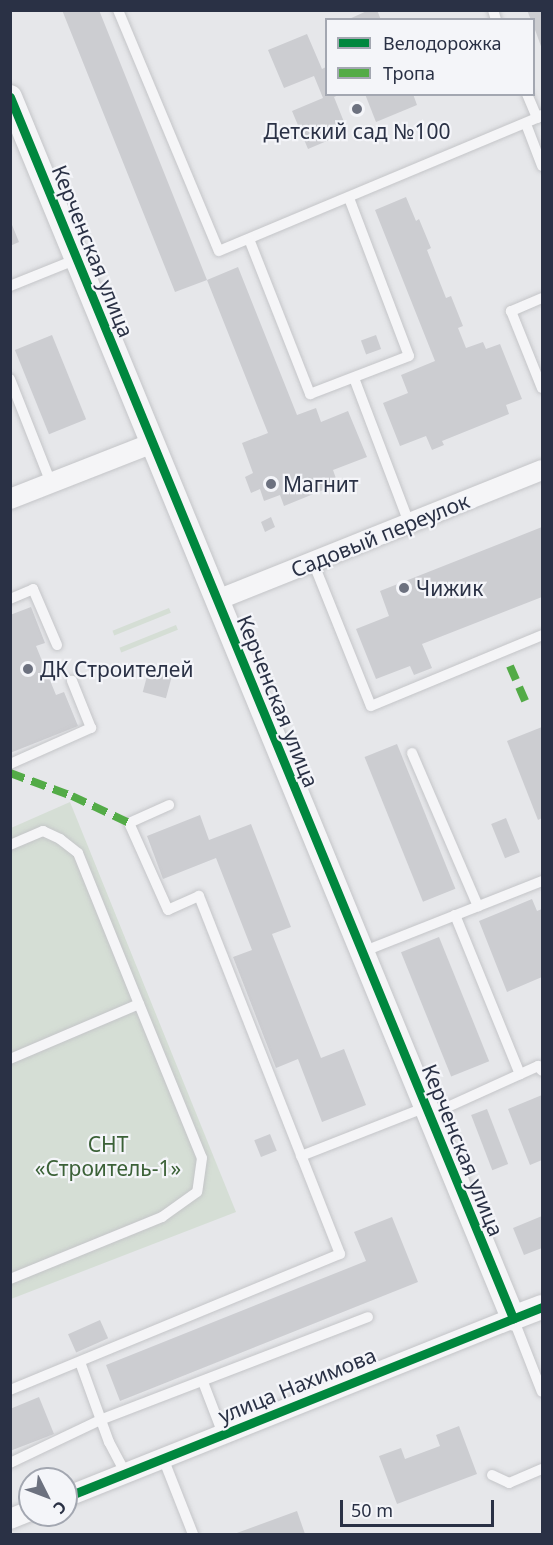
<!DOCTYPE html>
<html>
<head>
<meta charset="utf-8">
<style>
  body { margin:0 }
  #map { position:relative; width:553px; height:1545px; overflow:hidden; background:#e6e7ea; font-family:"Noto Sans",sans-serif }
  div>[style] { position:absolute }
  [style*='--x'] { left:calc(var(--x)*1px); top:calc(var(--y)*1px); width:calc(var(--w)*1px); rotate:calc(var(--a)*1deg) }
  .green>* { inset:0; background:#d5ded5; transform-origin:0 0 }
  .building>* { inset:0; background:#cccdd1; transform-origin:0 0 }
  .roads { filter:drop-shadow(0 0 2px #c4c5c8) drop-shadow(0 0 2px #c4c5c8) }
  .service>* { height:10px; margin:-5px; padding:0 5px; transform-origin:5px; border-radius:5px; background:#f5f5f7 }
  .minor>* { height:20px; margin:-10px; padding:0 10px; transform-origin:10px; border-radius:10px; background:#f5f5f7 }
  .tertiary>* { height:24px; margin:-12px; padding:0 12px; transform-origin:12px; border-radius:12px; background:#f5f5f7 }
  .quiet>* { height:8px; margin-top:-4px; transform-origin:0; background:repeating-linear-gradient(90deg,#53ab47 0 15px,transparent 0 23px) }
  .cycleway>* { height:9px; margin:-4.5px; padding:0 4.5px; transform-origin:4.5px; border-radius:4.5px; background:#00873e }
  .dots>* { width:16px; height:16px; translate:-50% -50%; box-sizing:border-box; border:3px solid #f4f5f9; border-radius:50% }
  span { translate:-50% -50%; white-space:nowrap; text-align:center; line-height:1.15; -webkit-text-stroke:4.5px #f4f5f9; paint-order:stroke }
  .poi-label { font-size:21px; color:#2a3145 }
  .left { translate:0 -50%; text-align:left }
  .street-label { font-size:21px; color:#2a3145 }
  .park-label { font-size:21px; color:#3b6137 }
  .frame { position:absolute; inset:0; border:12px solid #2a3145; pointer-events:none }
  .legend { position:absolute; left:325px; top:18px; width:210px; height:78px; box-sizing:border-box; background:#f4f5f9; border:2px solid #a3a7b1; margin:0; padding:8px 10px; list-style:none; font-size:18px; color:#2a3145 }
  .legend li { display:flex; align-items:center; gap:12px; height:30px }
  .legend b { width:30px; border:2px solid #a3a7b1 }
  .north { position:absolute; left:18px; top:1467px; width:60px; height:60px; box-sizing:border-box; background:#f4f5f9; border:2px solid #a3a7b1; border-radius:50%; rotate:132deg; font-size:16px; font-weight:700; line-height:24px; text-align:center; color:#2a3145 }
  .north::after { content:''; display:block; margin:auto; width:21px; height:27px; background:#6c717f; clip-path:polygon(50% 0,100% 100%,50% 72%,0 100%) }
  .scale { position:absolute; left:340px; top:1500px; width:154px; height:27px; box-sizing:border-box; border:3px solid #2a3145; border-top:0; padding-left:8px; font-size:18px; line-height:21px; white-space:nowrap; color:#2a3145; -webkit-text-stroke:4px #f4f5f9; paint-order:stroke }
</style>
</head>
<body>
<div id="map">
  <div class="green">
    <div style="left:169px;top:608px;width:5px;height:61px;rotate:68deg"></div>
    <div style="left:176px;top:625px;width:5px;height:61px;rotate:68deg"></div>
    <div style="clip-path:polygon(70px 802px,236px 1212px,11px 1299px,11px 828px)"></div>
  </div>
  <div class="building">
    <div style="clip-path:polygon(62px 10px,99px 10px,207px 280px,238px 267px,297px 415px,316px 408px,321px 422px,348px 411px,367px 457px,333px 470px,338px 484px,284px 506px,280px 495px,264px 501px,260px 489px,251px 493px,245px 477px,253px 473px,242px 443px,268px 433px,207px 280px,175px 292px)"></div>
    <div style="clip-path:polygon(369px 10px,377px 10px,381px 20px,347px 20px)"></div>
    <div style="clip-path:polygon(527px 10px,542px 10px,542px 49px,534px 27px,534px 20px,531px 20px)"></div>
    <div style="clip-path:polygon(307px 34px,322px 69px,326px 67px,326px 94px,341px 94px,334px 97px,348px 132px,308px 149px,292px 111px,323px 98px,314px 76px,284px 88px,268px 50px)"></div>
    <div style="clip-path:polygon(365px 94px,413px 94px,417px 105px,376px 122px)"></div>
    <div style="clip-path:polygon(406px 197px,416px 221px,419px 219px,431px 248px,427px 250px,446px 298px,451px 296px,463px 326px,458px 328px,466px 348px,483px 342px,486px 349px,500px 344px,522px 399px,506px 405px,509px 414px,442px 441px,444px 445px,432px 450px,426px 436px,400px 446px,383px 403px,408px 393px,401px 375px,435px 361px,375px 210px)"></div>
    <div style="clip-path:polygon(10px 220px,19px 242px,10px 246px)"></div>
    <div style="left:52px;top:335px;width:91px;height:40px;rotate:68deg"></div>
    <div style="left:376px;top:335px;width:15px;height:16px;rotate:70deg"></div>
    <div style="clip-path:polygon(271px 517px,275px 527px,265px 532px,261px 522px)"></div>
    <div style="clip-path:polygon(542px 527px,542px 597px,422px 644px,432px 668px,414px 675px,410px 666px,376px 679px,356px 629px,389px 616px,380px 591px)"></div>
    <div style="clip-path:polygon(31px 607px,45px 643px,36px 646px,56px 695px,64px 692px,78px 726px,10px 753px,10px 615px)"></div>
    <div style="left:150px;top:665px;width:24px;height:28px;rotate:15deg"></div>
    <div style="clip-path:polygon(542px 727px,542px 818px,538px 820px,507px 741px)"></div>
    <div style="left:397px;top:744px;width:156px;height:35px;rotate:68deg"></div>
    <div style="clip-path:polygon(200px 815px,209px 840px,251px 824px,291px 927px,272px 934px,321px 1058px,344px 1049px,366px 1105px,322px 1122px,298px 1059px,276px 1068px,233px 957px,252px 950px,216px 858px,163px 879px,147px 836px)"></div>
    <div style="left:506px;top:818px;width:37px;height:16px;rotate:68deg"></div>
    <div style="clip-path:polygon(532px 899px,537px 911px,542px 909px,542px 977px,507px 992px,479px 921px)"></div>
    <div style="left:439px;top:937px;width:134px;height:41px;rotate:68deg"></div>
    <div style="clip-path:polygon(542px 1095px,542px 1160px,530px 1165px,508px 1109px)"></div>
    <div style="left:487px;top:1109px;width:59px;height:17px;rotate:69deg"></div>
    <div style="left:270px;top:1134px;width:18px;height:17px;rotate:68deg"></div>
    <div style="clip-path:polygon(542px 1216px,542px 1248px,524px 1255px,513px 1228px)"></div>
    <div style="clip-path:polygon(392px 1217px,418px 1282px,120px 1401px,106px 1365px,366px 1261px,354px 1232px)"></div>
    <div style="left:100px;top:1320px;width:20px;height:35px;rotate:66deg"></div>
    <div style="clip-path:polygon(39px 1397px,54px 1434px,10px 1451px,10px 1409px)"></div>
    <div style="clip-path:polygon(459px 1426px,477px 1474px,397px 1504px,379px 1456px,401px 1448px,405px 1459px,440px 1446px,436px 1435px)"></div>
    <div style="clip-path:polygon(297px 1511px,305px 1534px,234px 1534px)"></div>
  </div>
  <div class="roads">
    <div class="service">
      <div style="--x:118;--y:10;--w:261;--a:67.3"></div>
      <div style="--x:219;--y:251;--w:345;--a:-22.7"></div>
      <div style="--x:493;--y:10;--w:10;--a:73"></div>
      <div style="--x:527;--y:94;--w:26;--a:67"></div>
      <div style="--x:537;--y:118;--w:6;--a:-31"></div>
      <div style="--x:526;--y:124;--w:45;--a:69.1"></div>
      <div style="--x:249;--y:239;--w:167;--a:68.5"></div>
      <div style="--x:310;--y:394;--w:106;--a:-21"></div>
      <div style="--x:409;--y:356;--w:169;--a:-110.8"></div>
      <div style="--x:10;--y:286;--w:72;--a:-21.9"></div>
      <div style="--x:542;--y:298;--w:34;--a:157"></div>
      <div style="--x:511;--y:311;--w:83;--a:68.1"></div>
      <div style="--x:354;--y:378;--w:155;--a:69.2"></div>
      <div style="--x:10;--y:379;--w:112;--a:68.5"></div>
      <div style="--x:313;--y:562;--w:155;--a:68.1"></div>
      <div style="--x:371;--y:706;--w:185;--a:-22.5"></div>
      <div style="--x:10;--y:599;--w:25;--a:-23"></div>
      <div style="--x:33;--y:589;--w:61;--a:66.8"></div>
      <div style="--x:412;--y:753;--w:167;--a:66.7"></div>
      <div style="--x:10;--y:764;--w:89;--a:-24"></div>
      <div style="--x:91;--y:728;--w:51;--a:-112"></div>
      <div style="--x:10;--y:845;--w:36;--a:-23"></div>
      <div style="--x:43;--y:831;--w:19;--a:25"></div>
      <div style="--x:60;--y:839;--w:23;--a:38"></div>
      <div style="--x:78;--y:853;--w:163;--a:68"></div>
      <div style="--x:455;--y:915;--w:172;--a:67.8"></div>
      <div style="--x:362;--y:952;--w:193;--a:-21.5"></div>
      <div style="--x:10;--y:1059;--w:140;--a:-23.1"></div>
      <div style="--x:139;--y:1004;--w:166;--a:67.8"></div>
      <div style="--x:202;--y:1158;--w:34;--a:98"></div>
      <div style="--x:197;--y:1192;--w:43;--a:144.5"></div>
      <div style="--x:162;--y:1217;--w:164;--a:157.8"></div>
      <div style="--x:430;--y:1115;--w:119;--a:-24.4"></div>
      <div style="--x:538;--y:1066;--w:6;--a:51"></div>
      <div style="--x:301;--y:1156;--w:134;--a:-21.4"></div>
      <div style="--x:513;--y:1318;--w:79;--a:68.6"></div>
      <div style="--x:80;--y:1362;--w:85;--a:70.1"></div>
      <div style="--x:109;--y:1442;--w:36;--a:62"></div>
      <div style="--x:203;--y:1382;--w:56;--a:69"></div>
      <div style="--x:10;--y:1390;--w:357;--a:-22.4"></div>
      <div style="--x:340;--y:1254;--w:385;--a:-111.5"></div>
      <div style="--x:199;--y:896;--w:34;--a:156"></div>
      <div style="--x:168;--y:910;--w:95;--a:-114.1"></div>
      <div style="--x:129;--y:823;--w:44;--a:-24.2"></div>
      <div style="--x:163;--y:1458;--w:82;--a:68.5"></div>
      <div style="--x:10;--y:1463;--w:100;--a:-25.5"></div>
      <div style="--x:100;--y:1420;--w:287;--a:-21"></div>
      <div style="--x:492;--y:1475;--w:19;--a:25"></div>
      <div style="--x:509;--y:1483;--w:36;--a:-23"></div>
    </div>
    <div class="minor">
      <div style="--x:10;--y:499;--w:154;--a:-21.4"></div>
      <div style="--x:217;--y:600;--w:350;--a:-21.8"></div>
      <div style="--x:66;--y:1497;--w:482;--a:-21.8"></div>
      <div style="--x:10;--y:1519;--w:22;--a:-22"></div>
    </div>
    <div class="tertiary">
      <div style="--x:10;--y:97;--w:1321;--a:67.61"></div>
      <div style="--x:513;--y:1318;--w:31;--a:-21"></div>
    </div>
  </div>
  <div class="quiet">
    <div style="--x:510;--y:666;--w:40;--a:66.6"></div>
    <div style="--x:10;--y:773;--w:66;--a:20.4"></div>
    <div style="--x:72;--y:796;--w:63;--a:25.3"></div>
  </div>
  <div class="cycleway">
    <div style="--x:10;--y:97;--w:1321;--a:67.61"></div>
    <div style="--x:66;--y:1497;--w:513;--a:-21.76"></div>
  </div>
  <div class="dots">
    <div style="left:357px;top:109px;background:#6c717f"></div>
    <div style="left:271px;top:484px;background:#6c717f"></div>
    <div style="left:404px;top:588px;background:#6c717f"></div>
    <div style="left:28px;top:669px;background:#6c717f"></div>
  </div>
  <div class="poi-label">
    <span style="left:357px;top:131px">Детский сад №100</span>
    <span class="left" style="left:283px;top:484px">Магнит</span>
    <span class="left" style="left:416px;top:588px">Чижик</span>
    <span class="left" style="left:40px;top:669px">ДК Строителей</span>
  </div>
  <div class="street-label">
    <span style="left:93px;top:251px;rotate:68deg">Керченская улица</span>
    <span style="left:380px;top:535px;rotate:-22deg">Садовый переулок</span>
    <span style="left:278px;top:701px;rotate:68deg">Керченская улица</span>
    <span style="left:463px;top:1150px;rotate:68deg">Керченская улица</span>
    <span style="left:297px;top:1385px;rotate:-22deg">улица Нахимова</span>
  </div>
  <div class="park-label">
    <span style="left:108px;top:1156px">СНТ<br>«Строитель-1»</span>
  </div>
  <div class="frame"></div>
  <ul class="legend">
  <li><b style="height:8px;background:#00873e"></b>Велодорожка</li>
  <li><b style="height:8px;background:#53ab47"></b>Тропа</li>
  </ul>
  <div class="north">С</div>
  <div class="scale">50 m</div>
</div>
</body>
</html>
